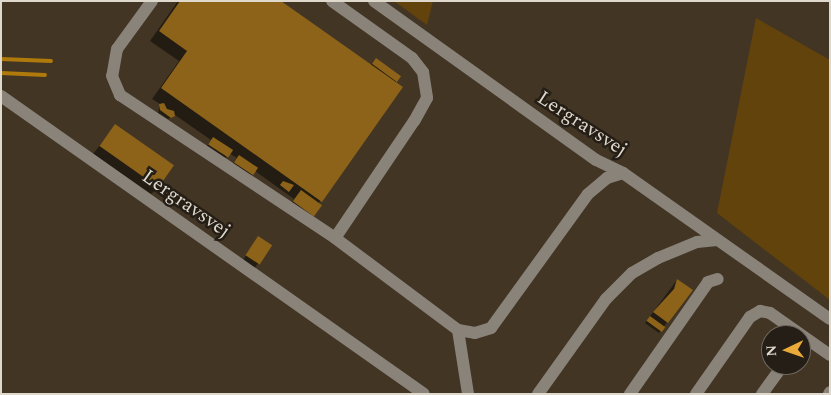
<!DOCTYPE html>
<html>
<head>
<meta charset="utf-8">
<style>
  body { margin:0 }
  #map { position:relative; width:831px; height:395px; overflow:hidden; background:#423524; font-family:Spectral,serif }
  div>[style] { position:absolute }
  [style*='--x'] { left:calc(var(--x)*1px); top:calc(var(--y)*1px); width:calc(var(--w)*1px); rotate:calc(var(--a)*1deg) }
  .green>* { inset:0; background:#62430b }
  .shadow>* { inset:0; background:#0007; transform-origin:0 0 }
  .stream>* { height:4px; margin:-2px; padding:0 2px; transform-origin:2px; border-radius:2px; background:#af790b }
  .building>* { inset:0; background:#8c6318; transform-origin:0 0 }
  .minor>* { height:12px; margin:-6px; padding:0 6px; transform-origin:6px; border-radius:6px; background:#89837a }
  span { translate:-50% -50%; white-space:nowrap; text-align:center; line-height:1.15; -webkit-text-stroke:5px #241e16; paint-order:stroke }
  .street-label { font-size:20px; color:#dfd8cd }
  .frame { position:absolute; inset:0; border:2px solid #dfd8cd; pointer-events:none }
  .north { position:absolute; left:761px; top:325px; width:50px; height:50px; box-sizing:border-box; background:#241e16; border:1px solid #6f685f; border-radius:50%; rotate:267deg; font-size:14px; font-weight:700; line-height:20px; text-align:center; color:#dfd8cd }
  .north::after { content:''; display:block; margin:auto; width:18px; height:22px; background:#eaaa39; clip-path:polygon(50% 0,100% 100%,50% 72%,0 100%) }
</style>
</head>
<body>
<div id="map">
  <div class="green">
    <div style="clip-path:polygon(394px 1px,433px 1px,427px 25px)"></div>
    <div style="clip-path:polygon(756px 18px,830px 60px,830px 300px,717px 213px)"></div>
  </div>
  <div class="shadow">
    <div style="clip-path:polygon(178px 1px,279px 1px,370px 65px,376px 59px,399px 76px,308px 220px,289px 206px,294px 199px,255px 171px,252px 175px,229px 168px,237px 158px,229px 153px,222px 162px,204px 150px,211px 140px,175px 115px,168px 119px,158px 113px,160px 104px,152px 99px,179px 61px,150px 41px)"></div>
    <div style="clip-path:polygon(115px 126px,159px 187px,151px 194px,93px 154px)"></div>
    <div style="left:258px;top:238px;width:14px;height:28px;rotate:34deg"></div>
    <div style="clip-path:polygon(677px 280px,667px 322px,659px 333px,645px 323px)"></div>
  </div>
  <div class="stream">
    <div style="--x:1;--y:59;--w:50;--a:2.3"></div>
    <div style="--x:1;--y:73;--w:44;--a:2.6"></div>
  </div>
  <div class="building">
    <div style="clip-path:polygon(180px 1px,281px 1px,403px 87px,322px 202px,161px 88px,187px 51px,159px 31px)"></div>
    <div style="left:376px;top:58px;width:31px;height:7px;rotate:36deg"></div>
    <div style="clip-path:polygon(164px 103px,167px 109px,174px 111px,175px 116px,171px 118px,160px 110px,159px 104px)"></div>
    <div style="left:115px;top:124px;width:72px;height:27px;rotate:35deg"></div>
    <div style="left:213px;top:137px;width:24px;height:9px;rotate:33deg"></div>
    <div style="left:239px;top:155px;width:23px;height:9px;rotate:34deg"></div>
    <div style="clip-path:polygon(283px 181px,294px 185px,289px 192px,280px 185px)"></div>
    <div style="left:301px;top:190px;width:26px;height:14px;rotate:36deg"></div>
    <div style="left:258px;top:236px;width:17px;height:23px;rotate:33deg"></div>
    <div style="clip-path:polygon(677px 279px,693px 290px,668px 323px,653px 312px,674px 289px)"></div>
    <div style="left:650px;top:316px;width:19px;height:6px;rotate:36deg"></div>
  </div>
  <div class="minor">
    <div style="--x:152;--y:1;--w:59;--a:126.1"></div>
    <div style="--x:117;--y:49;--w:27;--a:100"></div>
    <div style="--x:112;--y:76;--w:21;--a:67"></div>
    <div style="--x:120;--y:95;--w:258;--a:33.6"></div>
    <div style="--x:335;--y:238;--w:154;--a:36.8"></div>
    <div style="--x:458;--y:330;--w:17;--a:10"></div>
    <div style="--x:475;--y:333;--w:17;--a:-17"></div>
    <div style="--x:491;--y:328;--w:165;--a:-54.1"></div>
    <div style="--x:588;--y:194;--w:25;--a:-40"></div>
    <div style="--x:607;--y:178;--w:17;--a:-17"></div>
    <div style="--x:623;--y:173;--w:30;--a:-154"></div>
    <div style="--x:596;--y:160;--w:273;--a:-144.4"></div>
    <div style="--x:332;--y:1;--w:98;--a:35.5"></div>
    <div style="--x:412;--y:58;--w:18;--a:52"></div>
    <div style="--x:423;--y:72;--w:26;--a:81"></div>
    <div style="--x:427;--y:98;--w:26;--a:119"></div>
    <div style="--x:414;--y:121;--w:141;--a:124"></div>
    <div style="--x:1;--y:96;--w:517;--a:35.16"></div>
    <div style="--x:623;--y:173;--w:253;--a:35.2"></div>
    <div style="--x:458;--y:330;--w:65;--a:81.1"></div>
    <div style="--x:538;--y:394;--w:117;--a:-54.4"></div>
    <div style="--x:606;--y:299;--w:37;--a:-45"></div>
    <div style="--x:632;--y:273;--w:30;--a:-30"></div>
    <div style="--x:658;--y:258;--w:42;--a:-22.3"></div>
    <div style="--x:697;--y:242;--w:20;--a:-6"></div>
    <div style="--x:630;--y:394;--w:136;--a:-55.1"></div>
    <div style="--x:708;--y:282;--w:10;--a:-17"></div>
    <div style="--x:696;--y:394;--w:94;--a:-55"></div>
    <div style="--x:750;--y:317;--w:12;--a:-31"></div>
    <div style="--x:760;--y:311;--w:10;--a:11"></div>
    <div style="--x:770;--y:313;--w:73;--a:35"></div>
    <div style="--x:762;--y:394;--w:36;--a:-54"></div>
    <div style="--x:829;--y:394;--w:2;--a:-63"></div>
  </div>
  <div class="street-label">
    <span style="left:582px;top:124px;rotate:33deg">Lergravsvej</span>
    <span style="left:186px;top:204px;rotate:35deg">Lergravsvej</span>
  </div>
  <div class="frame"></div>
  <div class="north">N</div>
</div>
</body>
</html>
